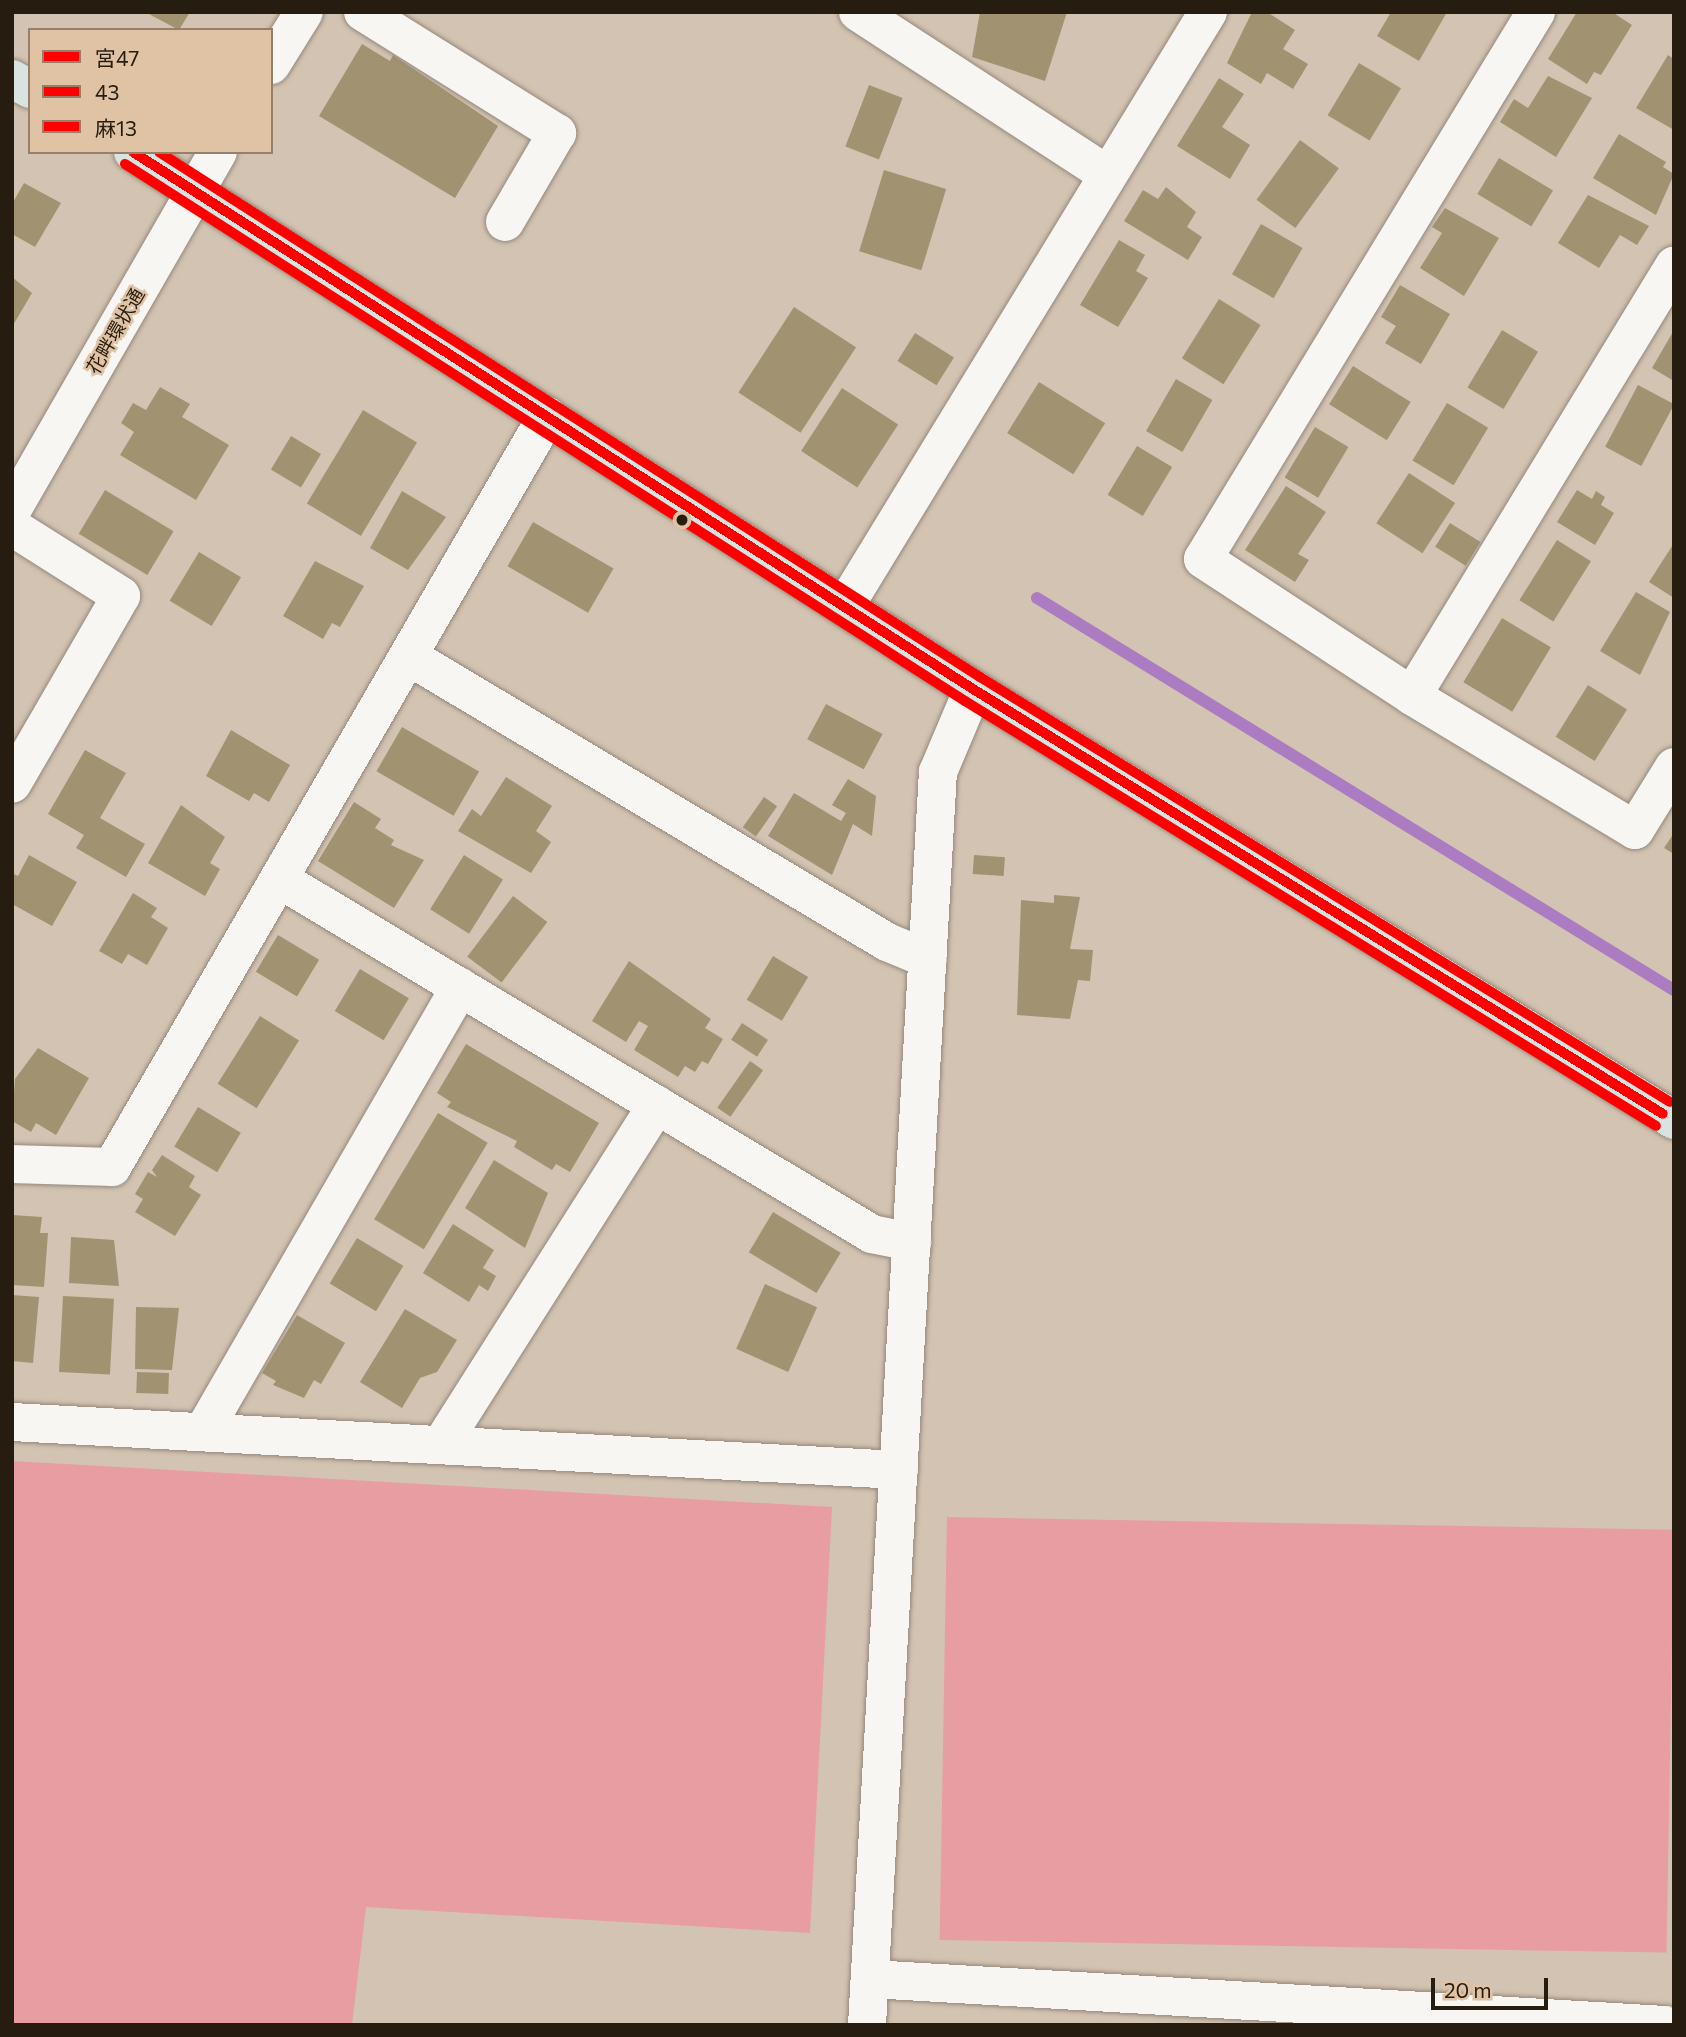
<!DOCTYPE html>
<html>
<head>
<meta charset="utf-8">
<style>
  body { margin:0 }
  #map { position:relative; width:1686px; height:2037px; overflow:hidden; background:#d3c3b2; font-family:Commissioner,"Noto Sans JP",sans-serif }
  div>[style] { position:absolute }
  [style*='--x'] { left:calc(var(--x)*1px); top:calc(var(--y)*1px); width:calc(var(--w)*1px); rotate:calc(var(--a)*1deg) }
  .green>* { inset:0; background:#e89da3; transform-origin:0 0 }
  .stream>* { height:12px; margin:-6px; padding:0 6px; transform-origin:6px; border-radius:6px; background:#ac7cc3 }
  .building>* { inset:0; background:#a19371; transform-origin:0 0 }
  .roads { filter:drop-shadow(0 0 2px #94887c) drop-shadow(0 0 2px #94887c) }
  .minor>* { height:38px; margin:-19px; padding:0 19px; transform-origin:19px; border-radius:19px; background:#f8f6f3 }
  .major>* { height:38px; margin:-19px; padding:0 19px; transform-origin:19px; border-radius:19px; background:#d9e4e1 }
  .bus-1>* { height:10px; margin:-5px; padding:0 5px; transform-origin:5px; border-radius:5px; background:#f00 }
  .bus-2>* { height:10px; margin:-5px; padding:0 5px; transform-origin:5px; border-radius:5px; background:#f00 }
  .bus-3>* { height:10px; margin:-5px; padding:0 5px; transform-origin:5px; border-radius:5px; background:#f00 }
  .dots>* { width:19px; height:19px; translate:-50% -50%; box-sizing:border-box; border:4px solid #e0c3a5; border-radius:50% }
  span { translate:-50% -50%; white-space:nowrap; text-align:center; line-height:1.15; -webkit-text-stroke:5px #e0c3a5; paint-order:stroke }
  .street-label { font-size:19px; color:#271c10 }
  .frame { position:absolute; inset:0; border:14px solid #271c10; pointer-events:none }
  .legend { position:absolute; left:28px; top:28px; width:245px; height:126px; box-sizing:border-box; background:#e0c3a5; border:2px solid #968069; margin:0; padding:9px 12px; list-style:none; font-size:21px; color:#271c10 }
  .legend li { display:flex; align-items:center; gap:14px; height:35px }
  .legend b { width:35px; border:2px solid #968069 }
  .scale { position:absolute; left:1431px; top:1978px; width:117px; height:32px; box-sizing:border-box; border:4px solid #271c10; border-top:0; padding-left:9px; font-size:21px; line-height:24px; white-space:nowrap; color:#271c10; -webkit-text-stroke:5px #e0c3a5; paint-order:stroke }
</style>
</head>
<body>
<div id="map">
  <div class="green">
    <div style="clip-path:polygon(12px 1461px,832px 1507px,810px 1933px,366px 1907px,352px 2025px,12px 2025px)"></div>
    <div style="left:947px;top:1517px;width:727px;height:423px;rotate:1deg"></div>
  </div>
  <div class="stream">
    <div style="--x:1037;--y:598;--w:748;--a:31.61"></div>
  </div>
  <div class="building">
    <div style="clip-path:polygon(145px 12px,190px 12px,179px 30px)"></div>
    <div style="clip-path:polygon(980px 12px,1067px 12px,1045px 81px,972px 57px)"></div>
    <div style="clip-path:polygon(1252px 12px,1267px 12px,1295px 30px,1283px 49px,1308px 64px,1293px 89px,1267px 73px,1261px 84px,1227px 63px)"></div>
    <div style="clip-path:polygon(1391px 12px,1447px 12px,1419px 61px,1377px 36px)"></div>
    <div style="clip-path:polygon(1577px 12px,1612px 12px,1632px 25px,1601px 75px,1594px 72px,1587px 84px,1548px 59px)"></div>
    <div style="clip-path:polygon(362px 44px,390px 61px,393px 55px,498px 126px,455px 198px,319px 116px)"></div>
    <div style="clip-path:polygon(1668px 55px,1674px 59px,1674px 130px,1636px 108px)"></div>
    <div style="left:1359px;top:63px;width:49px;height:61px;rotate:31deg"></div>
    <div style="clip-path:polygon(1548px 76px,1592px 98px,1556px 157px,1500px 122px,1514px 99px,1528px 108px)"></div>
    <div style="clip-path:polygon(1219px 78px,1244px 94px,1222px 127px,1250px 145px,1230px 179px,1177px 146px)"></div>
    <div style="left:869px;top:85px;width:36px;height:66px;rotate:21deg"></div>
    <div style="clip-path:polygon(1619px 134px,1666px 162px,1663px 167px,1674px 174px,1656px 215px,1593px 178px)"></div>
    <div style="left:1300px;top:140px;width:48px;height:74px;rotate:36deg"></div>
    <div style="left:1499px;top:158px;width:63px;height:42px;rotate:31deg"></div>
    <div style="left:884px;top:170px;width:65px;height:85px;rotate:17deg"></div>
    <div style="clip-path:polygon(24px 183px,61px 203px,35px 247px,12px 234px,12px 204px)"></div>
    <div style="clip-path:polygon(1166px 187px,1196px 212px,1187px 227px,1202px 237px,1188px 260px,1124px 221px,1143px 190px,1158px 199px)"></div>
    <div style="clip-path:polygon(1588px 195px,1649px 226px,1637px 245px,1620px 235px,1599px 268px,1558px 243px)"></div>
    <div style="clip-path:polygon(1445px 208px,1499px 238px,1464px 296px,1420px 268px,1442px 233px,1432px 227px)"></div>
    <div style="left:1261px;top:224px;width:48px;height:58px;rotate:30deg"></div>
    <div style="clip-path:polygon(1119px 240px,1145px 255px,1136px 271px,1148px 278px,1118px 327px,1080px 305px)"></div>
    <div style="clip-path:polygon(12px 277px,32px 293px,12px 327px)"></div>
    <div style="clip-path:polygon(1400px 285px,1450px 314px,1421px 364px,1385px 343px,1396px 326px,1381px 317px)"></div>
    <div style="left:1219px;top:299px;width:49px;height:70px;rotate:32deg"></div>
    <div style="left:794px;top:307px;width:74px;height:102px;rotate:33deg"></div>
    <div style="left:1502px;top:330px;width:42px;height:67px;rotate:31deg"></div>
    <div style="clip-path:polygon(1674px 330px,1674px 381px,1652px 368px)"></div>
    <div style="left:915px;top:333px;width:46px;height:33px;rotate:32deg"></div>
    <div style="left:1353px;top:366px;width:68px;height:45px;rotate:32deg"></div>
    <div style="left:1176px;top:379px;width:42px;height:60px;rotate:30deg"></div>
    <div style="left:1039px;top:382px;width:78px;height:60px;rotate:32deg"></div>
    <div style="left:1638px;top:385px;width:41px;height:70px;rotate:28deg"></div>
    <div style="clip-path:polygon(160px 387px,190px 404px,182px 417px,229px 445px,196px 500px,120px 455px,134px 432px,121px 423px,133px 403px,146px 410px)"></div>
    <div style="left:842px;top:388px;width:67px;height:75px;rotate:33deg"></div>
    <div style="left:1447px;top:403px;width:48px;height:67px;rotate:31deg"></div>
    <div style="left:363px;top:410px;width:63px;height:109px;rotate:31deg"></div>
    <div style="left:1315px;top:427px;width:39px;height:59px;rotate:31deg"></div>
    <div style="left:291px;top:436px;width:35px;height:39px;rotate:31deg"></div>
    <div style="left:1137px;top:446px;width:41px;height:57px;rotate:31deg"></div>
    <div style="left:1409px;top:473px;width:55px;height:60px;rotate:33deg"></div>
    <div style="clip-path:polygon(1286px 486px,1326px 512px,1298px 554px,1309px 560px,1295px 582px,1245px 550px)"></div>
    <div style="left:105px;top:490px;width:80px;height:51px;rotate:31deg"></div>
    <div style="clip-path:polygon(1577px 490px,1592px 499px,1596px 491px,1605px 497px,1601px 505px,1614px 513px,1595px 545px,1557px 522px)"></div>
    <div style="clip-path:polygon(402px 491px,446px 517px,408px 570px,370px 548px)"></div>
    <div style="left:533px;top:522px;width:93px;height:51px;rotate:30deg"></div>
    <div style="left:1450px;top:523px;width:36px;height:28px;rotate:32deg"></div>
    <div style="left:1557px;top:540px;width:40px;height:71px;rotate:32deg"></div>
    <div style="clip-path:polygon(1674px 543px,1674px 598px,1649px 582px)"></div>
    <div style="left:199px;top:552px;width:49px;height:57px;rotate:31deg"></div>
    <div style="clip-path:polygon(315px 561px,364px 586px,340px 627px,332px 623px,323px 639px,283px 616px)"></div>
    <div style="clip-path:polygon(1636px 592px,1670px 612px,1640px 675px,1600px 651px)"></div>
    <div style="left:1502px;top:618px;width:57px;height:75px;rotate:31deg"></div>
    <div style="left:1588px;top:685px;width:46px;height:61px;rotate:32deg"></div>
    <div style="left:826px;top:704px;width:64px;height:40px;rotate:28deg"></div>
    <div style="left:402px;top:727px;width:89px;height:51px;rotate:30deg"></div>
    <div style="clip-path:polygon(231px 730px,290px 765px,269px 802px,254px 793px,249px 801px,206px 776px)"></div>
    <div style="clip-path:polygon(85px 750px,126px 773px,100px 818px,145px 844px,126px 877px,76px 848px,84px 835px,48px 814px)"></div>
    <div style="clip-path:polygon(506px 777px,552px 806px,536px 831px,551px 842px,531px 873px,458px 831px,472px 809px,481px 816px)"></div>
    <div style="clip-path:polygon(848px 779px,876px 796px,872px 836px,853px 824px,832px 875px,768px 836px,794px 793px,841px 821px,846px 813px,832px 805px)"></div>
    <div style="left:764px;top:797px;width:16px;height:37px;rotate:35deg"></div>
    <div style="clip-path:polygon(354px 802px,381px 819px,375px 828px,394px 840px,391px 845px,424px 860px,394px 908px,318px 861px)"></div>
    <div style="clip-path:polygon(181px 805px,225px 837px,210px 863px,220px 869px,205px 896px,148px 863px)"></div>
    <div style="clip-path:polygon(1674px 833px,1674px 854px,1664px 848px)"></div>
    <div style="clip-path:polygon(29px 855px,77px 882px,52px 926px,12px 904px,12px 873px,18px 876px)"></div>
    <div style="left:464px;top:855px;width:46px;height:64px;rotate:32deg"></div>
    <div style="left:974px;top:855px;width:31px;height:19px;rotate:4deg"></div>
    <div style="clip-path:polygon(133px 893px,157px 908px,151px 917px,168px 928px,147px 965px,128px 954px,122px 964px,99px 951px)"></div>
    <div style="clip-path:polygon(1054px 895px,1080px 897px,1070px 949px,1093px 950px,1090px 981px,1078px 980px,1070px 1019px,1017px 1015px,1021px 900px,1054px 903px)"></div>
    <div style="left:513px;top:896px;width:43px;height:76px;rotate:37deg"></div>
    <div style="left:278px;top:935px;width:48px;height:43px;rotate:31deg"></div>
    <div style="left:773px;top:956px;width:41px;height:51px;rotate:31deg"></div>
    <div style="clip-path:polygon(629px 961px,711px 1019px,705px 1028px,723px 1039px,708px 1064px,702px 1061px,695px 1072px,685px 1066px,678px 1077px,634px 1050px,648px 1026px,639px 1021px,626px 1042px,592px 1021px)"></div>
    <div style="left:360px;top:969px;width:57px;height:49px;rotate:31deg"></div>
    <div style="left:260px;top:1016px;width:46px;height:80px;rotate:32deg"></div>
    <div style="left:742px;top:1023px;width:31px;height:20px;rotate:33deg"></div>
    <div style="clip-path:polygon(466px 1044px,599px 1123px,570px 1172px,556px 1164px,552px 1170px,514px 1147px,517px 1141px,447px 1107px,451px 1102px,437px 1093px)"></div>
    <div style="clip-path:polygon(38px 1048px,89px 1078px,56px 1135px,36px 1123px,31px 1132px,12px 1121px,15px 1079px)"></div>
    <div style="left:750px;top:1061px;width:16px;height:57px;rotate:35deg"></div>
    <div style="left:198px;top:1107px;width:50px;height:46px;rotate:31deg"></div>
    <div style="left:438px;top:1113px;width:58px;height:124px;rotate:31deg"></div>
    <div style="clip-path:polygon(162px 1155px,195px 1176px,189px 1187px,201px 1195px,175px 1236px,135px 1212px,143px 1199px,135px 1194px,148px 1172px,157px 1177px,152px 1170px)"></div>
    <div style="clip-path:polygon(494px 1160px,548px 1193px,525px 1248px,465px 1208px)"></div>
    <div style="left:773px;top:1212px;width:79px;height:47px;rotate:31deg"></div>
    <div style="clip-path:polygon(12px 1215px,42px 1217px,40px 1233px,48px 1233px,44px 1287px,12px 1285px)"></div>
    <div style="clip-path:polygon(453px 1224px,494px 1250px,483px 1268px,496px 1276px,488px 1291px,479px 1285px,469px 1302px,423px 1273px)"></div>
    <div style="clip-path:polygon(71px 1237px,114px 1240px,119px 1286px,69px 1283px)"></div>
    <div style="left:357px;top:1238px;width:54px;height:53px;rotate:31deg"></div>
    <div style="left:765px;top:1284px;width:57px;height:71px;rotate:24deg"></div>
    <div style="clip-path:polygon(12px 1295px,39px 1297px,33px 1363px,12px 1361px)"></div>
    <div style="left:63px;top:1296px;width:51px;height:76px;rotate:3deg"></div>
    <div style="clip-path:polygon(136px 1307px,179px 1308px,172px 1370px,135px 1369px)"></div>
    <div style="clip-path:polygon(405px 1309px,457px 1340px,437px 1372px,420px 1378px,402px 1408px,360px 1382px)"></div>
    <div style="clip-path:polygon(297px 1315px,345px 1343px,321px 1384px,314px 1380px,304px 1398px,273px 1385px,276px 1381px,262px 1373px)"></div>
    <div style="left:137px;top:1372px;width:32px;height:21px;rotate:2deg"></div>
  </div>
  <div class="roads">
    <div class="minor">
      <div style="--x:363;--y:12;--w:229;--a:32"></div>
      <div style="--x:557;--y:133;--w:103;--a:120.3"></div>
      <div style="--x:858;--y:12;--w:298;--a:33.1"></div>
      <div style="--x:1536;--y:12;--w:640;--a:121.33"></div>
      <div style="--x:1203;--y:559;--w:250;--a:33.2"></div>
      <div style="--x:1412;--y:696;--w:260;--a:31"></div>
      <div style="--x:1635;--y:830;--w:74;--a:-58.2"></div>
      <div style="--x:271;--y:65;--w:62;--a:-58.1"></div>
      <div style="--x:12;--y:510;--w:413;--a:-60.1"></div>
      <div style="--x:12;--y:527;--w:129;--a:32.3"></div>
      <div style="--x:121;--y:596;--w:217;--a:120.1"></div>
      <div style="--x:845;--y:606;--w:696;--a:-58.57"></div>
      <div style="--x:408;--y:656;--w:558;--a:30.84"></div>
      <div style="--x:887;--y:942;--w:44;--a:22.5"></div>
      <div style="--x:1412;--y:696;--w:504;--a:-58.65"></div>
      <div style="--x:279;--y:879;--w:691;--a:30.91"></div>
      <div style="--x:872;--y:1234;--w:41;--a:11.3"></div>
      <div style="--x:12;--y:1164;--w:100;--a:1.7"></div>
      <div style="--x:112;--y:1167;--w:868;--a:-59.92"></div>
      <div style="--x:12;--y:1422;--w:888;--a:3.1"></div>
      <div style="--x:203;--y:1432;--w:514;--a:-59.99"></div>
      <div style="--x:441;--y:1445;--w:403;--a:-57.6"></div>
      <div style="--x:870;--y:1979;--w:796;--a:3.31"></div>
      <div style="--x:867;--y:2025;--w:1255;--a:-86.76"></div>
      <div style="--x:938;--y:772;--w:90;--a:-67.1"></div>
    </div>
    <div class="major">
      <div style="--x:12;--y:79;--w:21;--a:29"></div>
      <div style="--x:133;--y:152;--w:997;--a:32.59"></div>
      <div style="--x:973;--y:689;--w:823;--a:31.58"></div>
    </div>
  </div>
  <div class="bus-1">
    <div style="--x:133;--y:152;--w:997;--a:32.59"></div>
    <div style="--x:973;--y:689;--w:810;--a:31.63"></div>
  </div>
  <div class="bus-2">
    <div style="--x:125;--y:164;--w:997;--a:32.59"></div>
    <div style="--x:965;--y:701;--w:811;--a:31.59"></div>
  </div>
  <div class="bus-3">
    <div style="--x:159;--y:152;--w:975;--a:32.6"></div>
    <div style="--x:980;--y:677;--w:810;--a:31.63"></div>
  </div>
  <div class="dots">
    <div style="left:682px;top:520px;background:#271c10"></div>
  </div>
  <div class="street-label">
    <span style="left:115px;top:331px;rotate:-60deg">花畔環状通</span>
  </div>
  <div class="frame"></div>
  <ul class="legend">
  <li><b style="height:9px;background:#f00"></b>宮47</li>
  <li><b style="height:9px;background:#f00"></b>43</li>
  <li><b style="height:9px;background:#f00"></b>麻13</li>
  </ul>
  <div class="scale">20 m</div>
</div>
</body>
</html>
